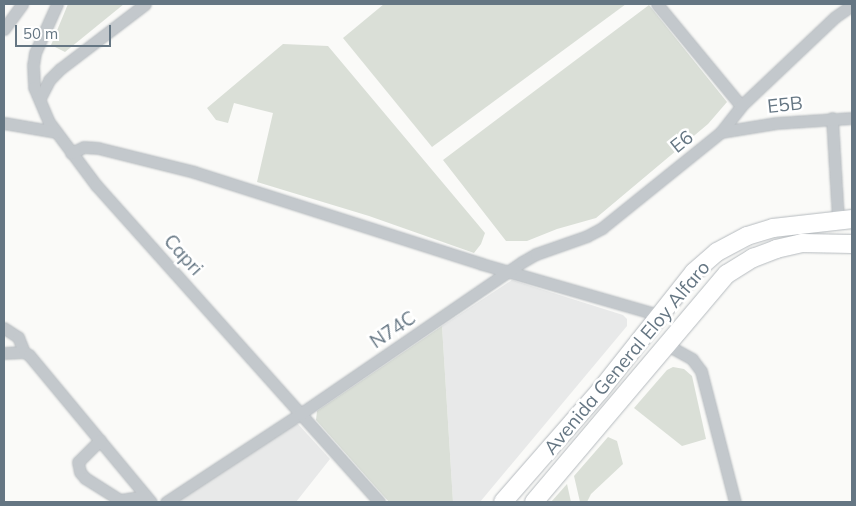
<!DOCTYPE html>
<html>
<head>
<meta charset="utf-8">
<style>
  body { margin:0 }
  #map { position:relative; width:856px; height:506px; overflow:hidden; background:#fafaf8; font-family:Mulish,sans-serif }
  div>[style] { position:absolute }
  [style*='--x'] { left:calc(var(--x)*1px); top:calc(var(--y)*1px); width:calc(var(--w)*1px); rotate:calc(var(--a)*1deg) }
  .built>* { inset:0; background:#e8e9e9 }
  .green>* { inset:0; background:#dadfd7 }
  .roads { filter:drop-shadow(0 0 1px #b5babe) drop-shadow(0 0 1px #b5babe) }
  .street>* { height:11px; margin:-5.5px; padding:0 5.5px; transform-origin:5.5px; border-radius:5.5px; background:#c3c8cc }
  .primary>* { height:18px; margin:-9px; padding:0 9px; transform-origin:9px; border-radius:9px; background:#fff }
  span { translate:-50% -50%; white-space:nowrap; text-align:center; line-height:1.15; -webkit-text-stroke:5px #fff; paint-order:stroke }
  .street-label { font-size:19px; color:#657683 }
  .frame { position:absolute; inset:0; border:5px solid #657683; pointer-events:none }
  .scale { position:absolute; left:15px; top:25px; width:96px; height:22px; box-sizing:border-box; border:2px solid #657683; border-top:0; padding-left:6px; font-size:15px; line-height:18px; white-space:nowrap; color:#657683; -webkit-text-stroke:4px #fff; paint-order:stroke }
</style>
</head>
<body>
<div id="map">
  <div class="built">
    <div style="clip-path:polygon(512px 280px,623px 315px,627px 319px,627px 326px,480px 502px,453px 502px,442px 326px)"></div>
    <div style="clip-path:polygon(298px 424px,330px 459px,296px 502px,175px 502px,292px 425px)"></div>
  </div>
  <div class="green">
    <div style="clip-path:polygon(68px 4px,124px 4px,65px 52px,51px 45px)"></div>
    <div style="clip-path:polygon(384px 4px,626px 4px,432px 147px,343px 38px)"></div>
    <div style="clip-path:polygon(649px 5px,727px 102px,708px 124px,596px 218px,557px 229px,527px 241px,506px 241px,443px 160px)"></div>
    <div style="clip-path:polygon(283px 44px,328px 46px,485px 233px,481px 244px,474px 253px,369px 216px,257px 182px,273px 113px,234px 103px,228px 123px,216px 120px,207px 108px)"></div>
    <div style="clip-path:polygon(442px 326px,453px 502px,389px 502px,316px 420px,317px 411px)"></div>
    <div style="clip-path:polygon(673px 367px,684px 369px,692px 376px,706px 439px,682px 446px,634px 408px,667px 370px)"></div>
    <div style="clip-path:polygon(608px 437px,617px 441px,623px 464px,591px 494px,587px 502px,580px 502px,574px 476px)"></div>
    <div style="clip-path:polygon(567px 484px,571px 502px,551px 502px)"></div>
  </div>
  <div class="roads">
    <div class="street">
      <div style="--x:57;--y:4;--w:54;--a:114.2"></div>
      <div style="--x:35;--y:53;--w:12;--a:99"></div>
      <div style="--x:33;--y:65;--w:22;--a:87"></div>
      <div style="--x:34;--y:87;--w:38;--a:67"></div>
      <div style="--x:49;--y:122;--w:79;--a:53.3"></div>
      <div style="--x:96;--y:185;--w:425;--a:48.2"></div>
      <div style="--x:657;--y:4;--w:132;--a:50.5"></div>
      <div style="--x:4;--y:29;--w:31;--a:-54"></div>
      <div style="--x:40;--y:98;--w:20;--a:-63"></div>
      <div style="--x:49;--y:80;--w:16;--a:-45"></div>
      <div style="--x:60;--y:69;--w:107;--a:-37.4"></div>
      <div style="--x:832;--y:118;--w:102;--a:86.6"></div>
      <div style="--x:4;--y:123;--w:53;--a:9.8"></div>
      <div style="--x:721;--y:132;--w:56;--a:-9.3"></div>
      <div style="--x:776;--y:123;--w:76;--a:-3.8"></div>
      <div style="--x:71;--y:153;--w:14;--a:-25"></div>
      <div style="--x:84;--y:147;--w:14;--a:4"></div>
      <div style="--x:98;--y:148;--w:99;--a:14"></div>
      <div style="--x:194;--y:172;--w:302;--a:17.7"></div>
      <div style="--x:482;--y:264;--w:184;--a:16.1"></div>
      <div style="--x:4;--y:328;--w:17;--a:33"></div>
      <div style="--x:18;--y:337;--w:16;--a:68"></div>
      <div style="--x:667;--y:345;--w:29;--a:29"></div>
      <div style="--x:692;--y:359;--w:15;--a:53"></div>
      <div style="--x:701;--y:371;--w:135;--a:75.5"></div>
      <div style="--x:4;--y:353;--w:20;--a:-3"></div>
      <div style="--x:24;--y:352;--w:6;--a:31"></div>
      <div style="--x:29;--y:355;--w:191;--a:50.3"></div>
      <div style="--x:100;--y:440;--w:31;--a:135"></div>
      <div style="--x:78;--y:462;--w:10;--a:79"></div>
      <div style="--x:80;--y:472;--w:8;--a:50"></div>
      <div style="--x:85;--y:478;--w:41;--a:32.2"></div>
      <div style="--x:120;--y:500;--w:26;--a:-9"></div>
      <div style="--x:166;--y:502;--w:160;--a:-33.3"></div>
      <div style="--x:300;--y:414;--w:269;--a:-34.4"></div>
      <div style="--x:522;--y:262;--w:16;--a:-30"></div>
      <div style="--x:536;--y:254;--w:54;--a:-19.4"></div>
      <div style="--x:587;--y:236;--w:17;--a:-28"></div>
      <div style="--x:602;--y:228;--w:153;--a:-38.9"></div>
      <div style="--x:721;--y:132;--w:33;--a:-52"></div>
      <div style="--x:741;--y:106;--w:129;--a:-43.4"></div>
      <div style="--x:835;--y:17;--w:21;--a:-35"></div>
    </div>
    <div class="primary">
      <div style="--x:503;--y:502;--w:146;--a:-48.9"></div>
      <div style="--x:599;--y:392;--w:153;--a:-51.6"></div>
      <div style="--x:694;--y:272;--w:30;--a:-41"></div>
      <div style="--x:717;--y:252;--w:34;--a:-28"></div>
      <div style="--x:747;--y:236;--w:27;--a:-17"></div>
      <div style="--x:773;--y:228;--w:80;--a:-6.5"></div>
      <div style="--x:534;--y:502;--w:299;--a:-49.8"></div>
      <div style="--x:727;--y:274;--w:31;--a:-32"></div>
      <div style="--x:753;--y:258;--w:25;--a:-21"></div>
      <div style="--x:776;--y:249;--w:27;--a:-13"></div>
      <div style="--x:802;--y:243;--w:50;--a:1.1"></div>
    </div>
  </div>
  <div class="street-label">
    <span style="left:785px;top:105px;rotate:-6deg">E5B</span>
    <span style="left:682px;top:142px;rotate:-39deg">E6</span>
    <span style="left:183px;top:255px;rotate:48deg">Capri</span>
    <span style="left:393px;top:330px;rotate:-34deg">N74C</span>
    <span style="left:627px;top:358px;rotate:-50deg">Avenida General Eloy Alfaro</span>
  </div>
  <div class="frame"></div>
  <div class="scale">50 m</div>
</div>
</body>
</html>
